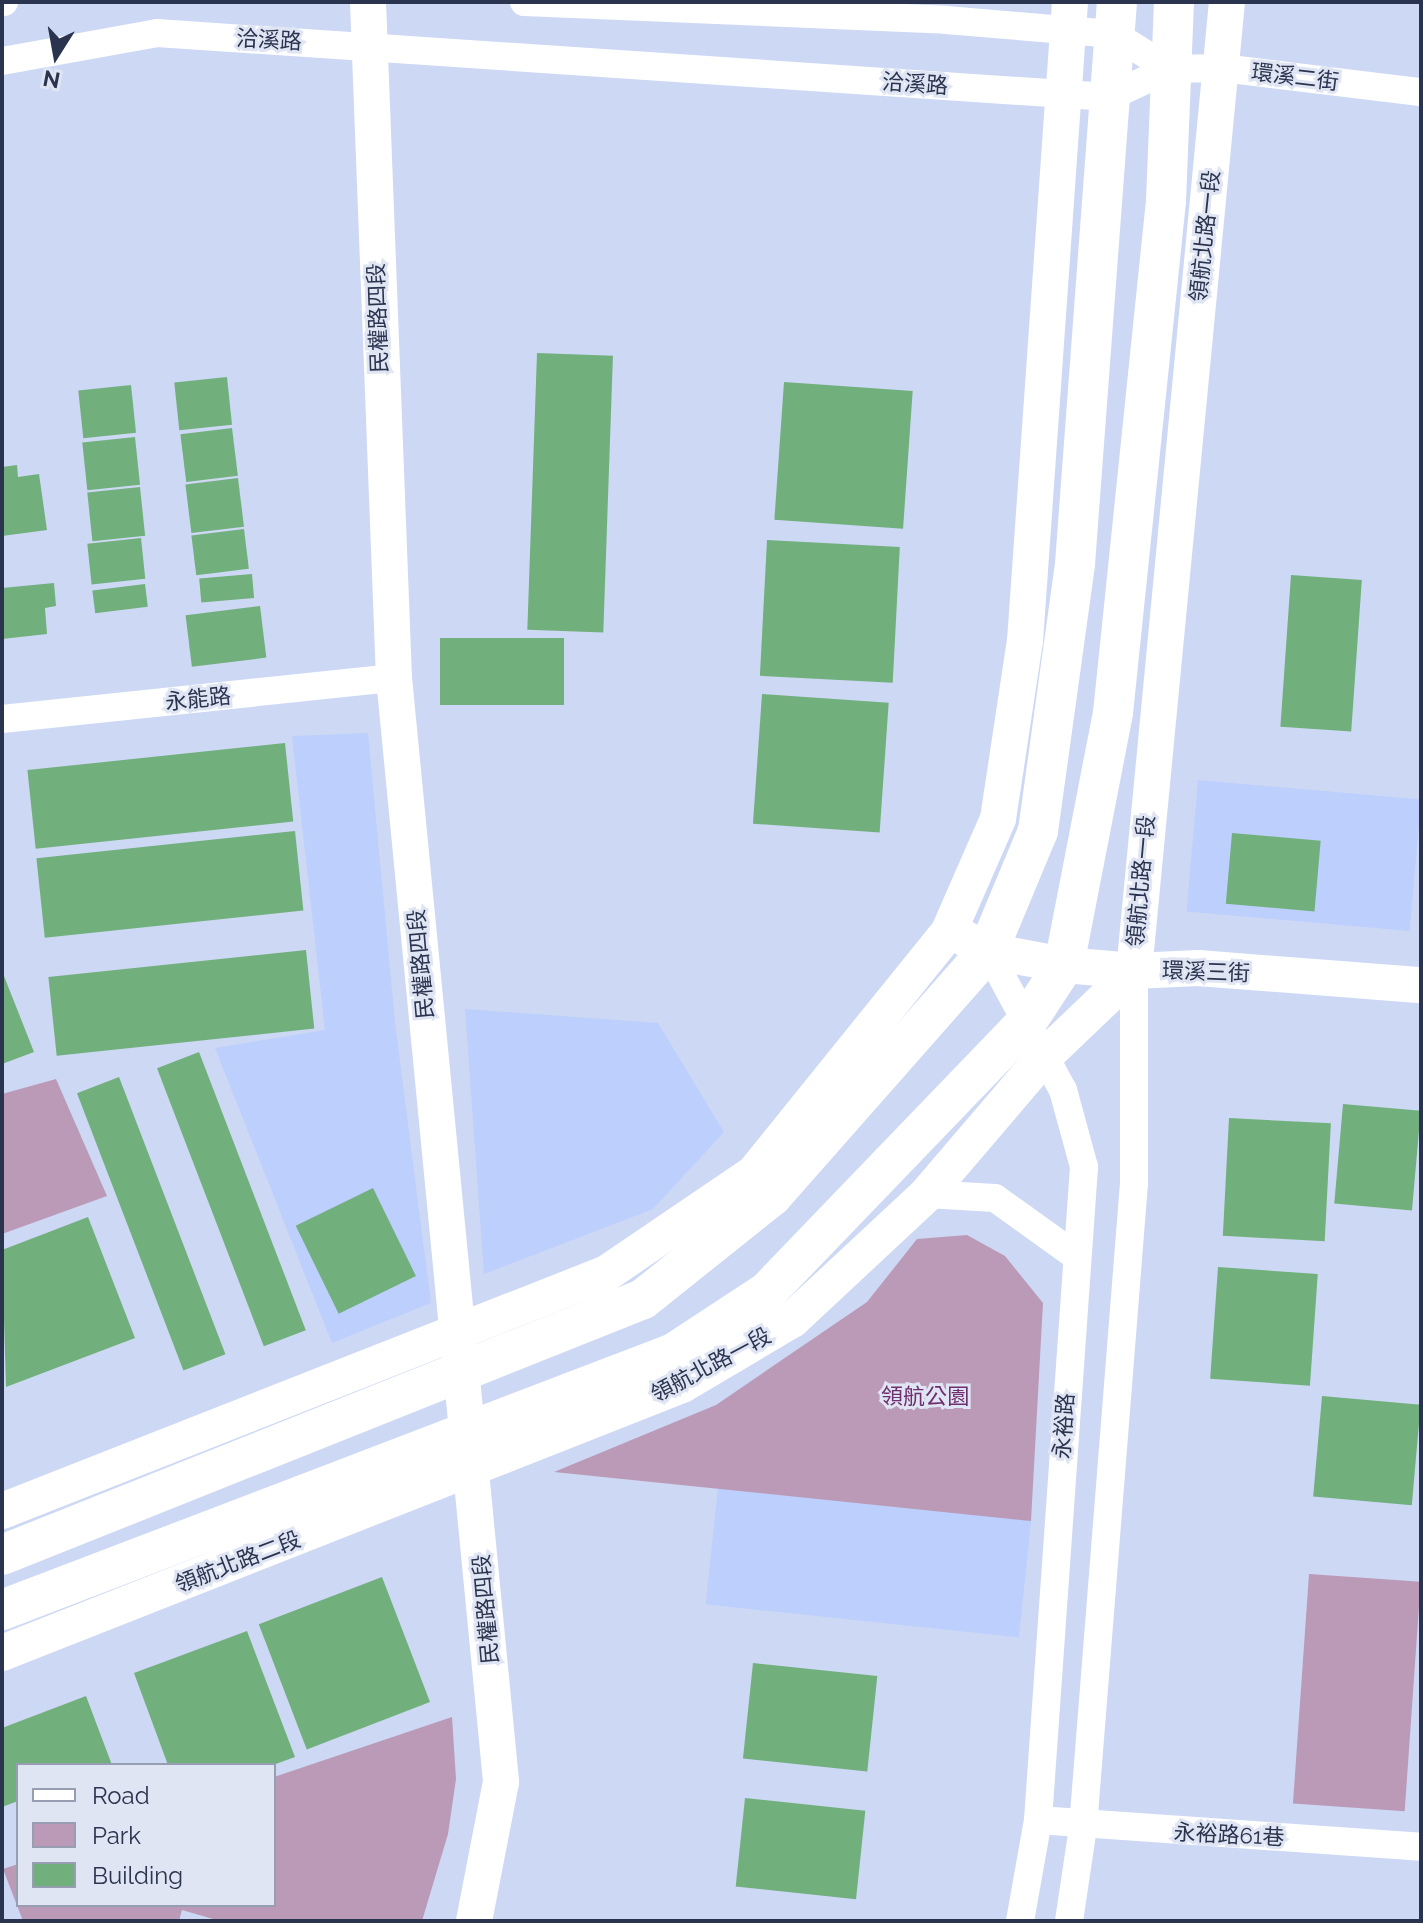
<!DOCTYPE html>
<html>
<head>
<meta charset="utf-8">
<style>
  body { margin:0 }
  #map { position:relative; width:1423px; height:1923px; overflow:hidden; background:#cdd8f4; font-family:Raleway,"Noto Sans TC",sans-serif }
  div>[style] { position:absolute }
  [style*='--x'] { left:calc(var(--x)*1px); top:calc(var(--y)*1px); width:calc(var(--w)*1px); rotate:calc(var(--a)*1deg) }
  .built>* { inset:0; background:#bdcffc; transform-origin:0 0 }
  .green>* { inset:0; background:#bb9ab8; transform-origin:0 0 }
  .building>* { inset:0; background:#71b07c; transform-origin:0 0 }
  .minor>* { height:28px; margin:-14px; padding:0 14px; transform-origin:14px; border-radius:14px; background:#fff }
  .tertiary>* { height:36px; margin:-18px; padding:0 18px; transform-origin:18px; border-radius:18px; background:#fff }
  .secondary>* { height:40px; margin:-20px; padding:0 20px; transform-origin:20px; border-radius:20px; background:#fff }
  span { translate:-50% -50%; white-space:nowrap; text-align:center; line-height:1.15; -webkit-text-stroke:6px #e0e5f3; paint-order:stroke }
  .street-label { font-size:22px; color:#2a344f }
  .park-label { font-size:22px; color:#6f2e6d }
  .frame { position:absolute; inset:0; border:4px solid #2a344f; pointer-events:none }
  .legend { position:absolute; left:16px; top:1763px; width:260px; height:144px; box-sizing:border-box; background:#e0e5f3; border:2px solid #979eb1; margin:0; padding:10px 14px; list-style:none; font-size:24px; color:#2a344f }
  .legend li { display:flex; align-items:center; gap:16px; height:40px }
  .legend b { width:40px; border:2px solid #979eb1 }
  .north { position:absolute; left:16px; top:16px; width:80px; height:80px; -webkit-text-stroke:6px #e0e5f3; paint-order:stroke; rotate:191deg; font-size:22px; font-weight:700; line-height:32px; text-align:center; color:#2a344f }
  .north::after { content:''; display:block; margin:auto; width:28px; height:36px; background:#2a344f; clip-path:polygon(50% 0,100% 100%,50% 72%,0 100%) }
</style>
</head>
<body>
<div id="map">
  <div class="built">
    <div style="clip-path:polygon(368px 733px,395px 1022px,431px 1303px,332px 1343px,215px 1048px,325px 1030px,292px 736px)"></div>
    <div style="left:1198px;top:780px;width:224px;height:132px;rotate:5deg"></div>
    <div style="clip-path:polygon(465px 1009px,658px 1023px,724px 1132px,653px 1209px,484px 1274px)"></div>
    <div style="left:718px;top:1487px;width:315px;height:118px;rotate:6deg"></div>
  </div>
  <div class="green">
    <div style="clip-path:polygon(56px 1079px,107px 1196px,2px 1234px,2px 1094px)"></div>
    <div style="clip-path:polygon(967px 1235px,1005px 1256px,1043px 1303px,1031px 1521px,554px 1472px,716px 1405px,867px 1302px,917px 1239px)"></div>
    <div style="left:1309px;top:1574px;width:112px;height:230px;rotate:4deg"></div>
    <div style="clip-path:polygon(452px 1717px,456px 1779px,448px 1834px,422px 1921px,220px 1921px,182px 1910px,179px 1921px,23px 1921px,3px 1869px,18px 1864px,18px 1905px,274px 1905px,274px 1777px)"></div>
  </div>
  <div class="building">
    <div style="left:537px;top:353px;width:76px;height:277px;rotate:2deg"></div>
    <div style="left:227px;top:377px;width:48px;height:53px;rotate:84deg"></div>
    <div style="left:784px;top:382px;width:129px;height:138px;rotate:4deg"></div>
    <div style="left:131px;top:385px;width:48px;height:53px;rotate:84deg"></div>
    <div style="left:232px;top:428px;width:48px;height:52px;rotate:83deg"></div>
    <div style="left:135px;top:437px;width:48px;height:53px;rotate:84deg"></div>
    <div style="clip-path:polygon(17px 465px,18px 477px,39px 474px,47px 530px,2px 536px,2px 467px)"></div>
    <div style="left:238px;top:478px;width:49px;height:53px;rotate:83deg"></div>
    <div style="left:140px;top:487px;width:49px;height:53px;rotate:84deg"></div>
    <div style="left:244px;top:529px;width:40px;height:53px;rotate:83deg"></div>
    <div style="left:141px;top:538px;width:41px;height:54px;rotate:84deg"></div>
    <div style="left:767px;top:540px;width:133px;height:136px;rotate:3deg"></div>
    <div style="left:252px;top:574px;width:24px;height:53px;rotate:85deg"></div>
    <div style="left:1291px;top:575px;width:71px;height:152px;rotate:4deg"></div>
    <div style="clip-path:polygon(54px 583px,56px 606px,45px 608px,47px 634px,2px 639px,2px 588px)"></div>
    <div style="left:145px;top:584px;width:23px;height:53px;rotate:83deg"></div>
    <div style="left:260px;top:606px;width:52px;height:75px;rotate:83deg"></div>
    <div style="left:440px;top:638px;width:124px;height:67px"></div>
    <div style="left:762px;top:694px;width:127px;height:130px;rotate:4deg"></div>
    <div style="left:285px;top:743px;width:79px;height:259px;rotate:84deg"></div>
    <div style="left:295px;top:831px;width:80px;height:260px;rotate:84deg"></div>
    <div style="left:1232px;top:833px;width:89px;height:71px;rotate:5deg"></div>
    <div style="left:306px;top:950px;width:79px;height:259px;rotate:84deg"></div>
    <div style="clip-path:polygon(2px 971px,34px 1052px,2px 1064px)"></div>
    <div style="left:199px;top:1052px;width:298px;height:45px;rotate:69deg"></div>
    <div style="left:119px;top:1077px;width:297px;height:45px;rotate:69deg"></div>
    <div style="left:1343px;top:1104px;width:78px;height:100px;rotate:5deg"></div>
    <div style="left:1229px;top:1118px;width:102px;height:118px;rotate:3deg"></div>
    <div style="left:373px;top:1188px;width:98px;height:86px;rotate:64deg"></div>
    <div style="clip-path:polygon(88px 1217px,135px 1338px,6px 1387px,2px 1250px)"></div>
    <div style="left:1218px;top:1267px;width:100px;height:112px;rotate:4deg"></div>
    <div style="left:1322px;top:1396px;width:99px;height:101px;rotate:5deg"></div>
    <div style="left:382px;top:1577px;width:134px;height:132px;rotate:69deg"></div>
    <div style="clip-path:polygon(247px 1631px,295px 1757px,273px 1765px,168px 1765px,134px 1673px)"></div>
    <div style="left:753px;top:1663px;width:125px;height:96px;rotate:6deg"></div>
    <div style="clip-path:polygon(86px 1696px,112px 1765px,18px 1765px,18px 1801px,2px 1807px,2px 1728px)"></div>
    <div style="left:745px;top:1798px;width:121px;height:89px;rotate:6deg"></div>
  </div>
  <div class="minor">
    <div style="--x:2;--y:2;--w:2;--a:0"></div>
    <div style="--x:524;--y:2;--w:422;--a:2.4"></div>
    <div style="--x:946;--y:20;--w:169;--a:4.8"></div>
    <div style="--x:1114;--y:34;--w:65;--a:32.5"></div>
    <div style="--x:2;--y:61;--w:158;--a:-10.2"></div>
    <div style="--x:157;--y:33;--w:954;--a:3.85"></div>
    <div style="--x:1109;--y:97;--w:66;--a:-25"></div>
    <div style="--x:1169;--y:69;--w:53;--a:-1.1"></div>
    <div style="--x:1222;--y:68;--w:200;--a:6.9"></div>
    <div style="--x:2;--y:719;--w:394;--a:-6"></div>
    <div style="--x:988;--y:951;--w:158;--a:61.7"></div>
    <div style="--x:1063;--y:1090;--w:80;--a:74.7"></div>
    <div style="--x:1084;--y:1167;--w:655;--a:94.03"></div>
    <div style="--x:1038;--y:1820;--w:103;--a:100.1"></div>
    <div style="--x:927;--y:1194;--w:68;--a:3.4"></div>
    <div style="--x:995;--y:1198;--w:101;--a:35.7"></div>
    <div style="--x:1038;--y:1820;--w:384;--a:4"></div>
    <div style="--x:1069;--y:1921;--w:95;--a:-81.5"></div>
    <div style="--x:1083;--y:1827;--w:646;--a:-85.47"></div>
    <div style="--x:1134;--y:1183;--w:212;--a:-90"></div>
  </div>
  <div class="tertiary">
    <div style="--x:368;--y:2;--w:676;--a:87.8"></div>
    <div style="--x:394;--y:678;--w:1109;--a:84.46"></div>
    <div style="--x:501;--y:1782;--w:142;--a:101"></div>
    <div style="--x:964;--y:938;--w:27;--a:28"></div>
    <div style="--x:988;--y:951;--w:77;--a:10.4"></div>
    <div style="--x:1064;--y:965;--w:70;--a:4.9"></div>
    <div style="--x:1134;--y:971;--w:64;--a:-2.7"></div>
    <div style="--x:1198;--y:968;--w:224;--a:4.4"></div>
    <div style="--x:2;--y:1511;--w:650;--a:-21.47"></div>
    <div style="--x:607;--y:1273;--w:178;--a:-34.2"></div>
    <div style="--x:754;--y:1173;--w:311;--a:-51.1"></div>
    <div style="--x:949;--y:931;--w:122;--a:-66.4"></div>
    <div style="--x:998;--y:819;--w:180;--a:-81.4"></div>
    <div style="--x:1025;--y:641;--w:641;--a:-85.97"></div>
    <div style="--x:2;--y:1653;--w:731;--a:-21.51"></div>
    <div style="--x:682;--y:1385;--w:128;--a:-30.6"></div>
    <div style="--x:792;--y:1320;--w:185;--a:-43"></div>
    <div style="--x:927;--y:1194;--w:182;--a:-49.5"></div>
    <div style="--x:1045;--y:1056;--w:123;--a:-43.7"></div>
    <div style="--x:1134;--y:971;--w:973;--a:-84.52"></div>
  </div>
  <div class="secondary">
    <div style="--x:2;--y:1555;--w:690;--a:-21.77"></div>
    <div style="--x:643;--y:1299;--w:165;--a:-38.6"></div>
    <div style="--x:772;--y:1196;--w:327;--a:-48.6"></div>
    <div style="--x:988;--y:951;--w:130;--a:-67.4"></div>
    <div style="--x:1038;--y:831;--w:270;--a:-82.1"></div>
    <div style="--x:1075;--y:564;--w:564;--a:-85.73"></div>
    <div style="--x:2;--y:1610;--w:719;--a:-20.93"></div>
    <div style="--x:674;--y:1353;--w:111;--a:-33.3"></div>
    <div style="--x:767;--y:1292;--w:373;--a:-46.1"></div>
    <div style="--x:1026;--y:1023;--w:69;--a:-56.8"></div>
    <div style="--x:1064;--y:965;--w:257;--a:-79"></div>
    <div style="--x:1113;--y:713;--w:515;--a:-84.09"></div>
    <div style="--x:1166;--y:201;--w:199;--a:-87.7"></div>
  </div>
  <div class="street-label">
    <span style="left:269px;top:40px;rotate:3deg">洽溪路</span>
    <span style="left:1295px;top:77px;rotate:7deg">環溪二街</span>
    <span style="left:915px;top:84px;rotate:4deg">洽溪路</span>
    <span style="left:1205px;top:236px;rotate:-84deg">領航北路一段</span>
    <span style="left:378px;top:318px;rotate:-92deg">民權路四段</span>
    <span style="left:198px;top:699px;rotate:-6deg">永能路</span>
    <span style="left:1141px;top:881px;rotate:-85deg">領航北路一段</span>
    <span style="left:421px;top:964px;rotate:-95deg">民權路四段</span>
    <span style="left:1206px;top:972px;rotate:2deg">環溪三街</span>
    <span style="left:711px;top:1365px;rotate:-28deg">領航北路一段</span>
    <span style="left:1064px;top:1426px;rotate:-86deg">永裕路</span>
    <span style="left:238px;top:1562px;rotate:-21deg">領航北路二段</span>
    <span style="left:486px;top:1609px;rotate:-95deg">民權路四段</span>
    <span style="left:1229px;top:1835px;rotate:3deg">永裕路61巷</span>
  </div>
  <div class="park-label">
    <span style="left:925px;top:1397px">領航公園</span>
  </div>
  <div class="frame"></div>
  <ul class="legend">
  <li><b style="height:10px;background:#fff"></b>Road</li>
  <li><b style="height:22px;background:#bb9ab8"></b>Park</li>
  <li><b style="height:22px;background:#71b07c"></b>Building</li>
  </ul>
  <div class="north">N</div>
</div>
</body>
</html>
